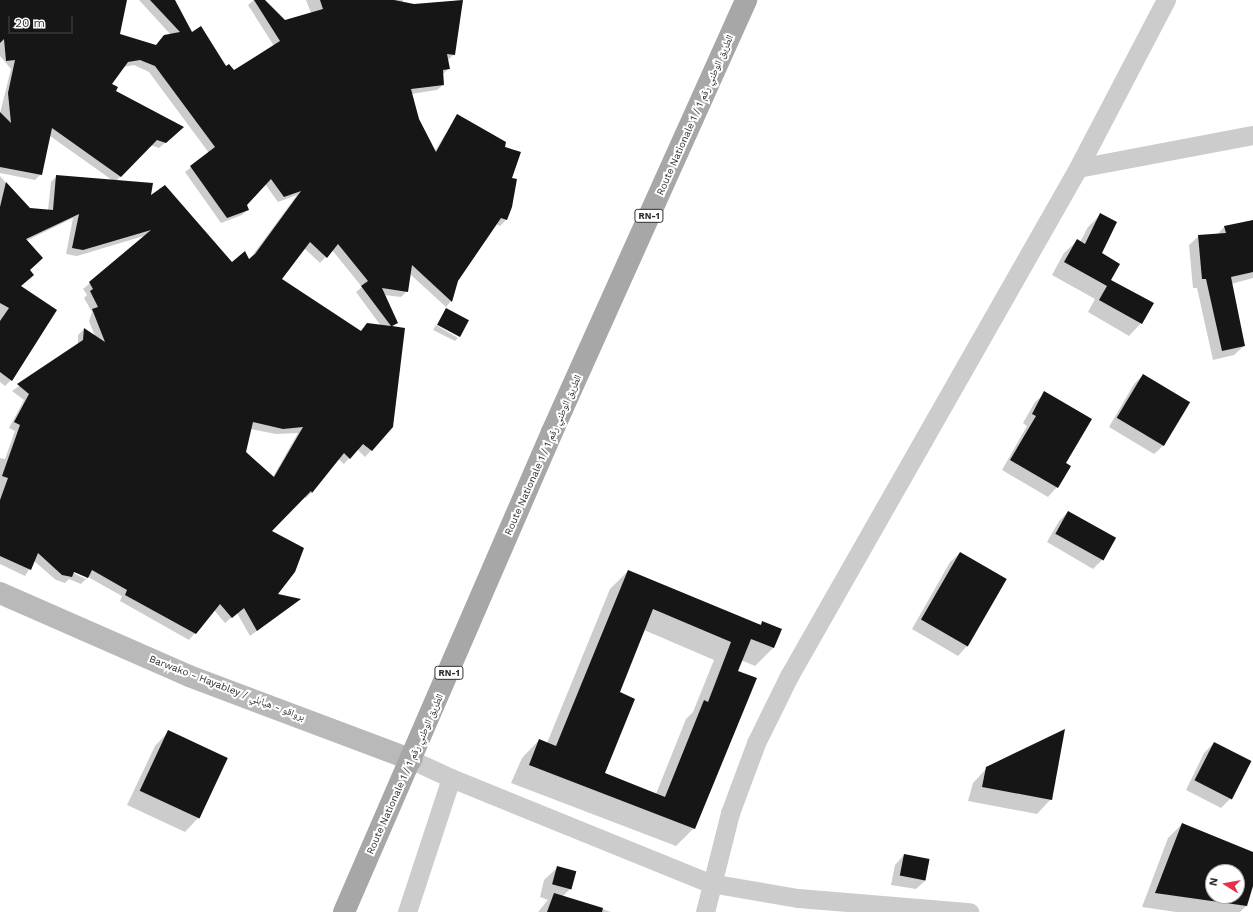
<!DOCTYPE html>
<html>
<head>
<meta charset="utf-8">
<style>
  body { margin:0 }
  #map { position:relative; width:1253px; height:912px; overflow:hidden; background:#fff; font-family:"Work Sans","Noto Naskh Arabic",sans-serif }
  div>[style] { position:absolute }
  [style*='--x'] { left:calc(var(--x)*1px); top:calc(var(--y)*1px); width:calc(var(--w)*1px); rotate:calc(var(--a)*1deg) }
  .shadow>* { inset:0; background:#0003; transform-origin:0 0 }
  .building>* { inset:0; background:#161616; transform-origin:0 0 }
  .street>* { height:19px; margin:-9.5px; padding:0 9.5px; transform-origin:9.5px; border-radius:9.5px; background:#ccc }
  .secondary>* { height:22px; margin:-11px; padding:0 11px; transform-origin:11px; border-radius:11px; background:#b9b9b9 }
  .primary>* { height:22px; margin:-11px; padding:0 11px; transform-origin:11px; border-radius:11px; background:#a7a7a7 }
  span { translate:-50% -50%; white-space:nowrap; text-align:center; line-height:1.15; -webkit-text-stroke:4px #fff; paint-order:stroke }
  .shield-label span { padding:1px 3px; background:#fff; border:1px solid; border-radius:3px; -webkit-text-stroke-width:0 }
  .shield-label { font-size:9px; color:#2f2f2f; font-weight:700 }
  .street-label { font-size:10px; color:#2f2f2f }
  .north { position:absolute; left:1205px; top:864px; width:40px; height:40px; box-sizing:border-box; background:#fff; border:1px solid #acacac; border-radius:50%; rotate:281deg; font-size:11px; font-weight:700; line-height:16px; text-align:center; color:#2f2f2f }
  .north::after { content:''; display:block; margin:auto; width:14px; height:18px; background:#e92e4c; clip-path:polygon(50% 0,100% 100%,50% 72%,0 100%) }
  .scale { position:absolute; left:8px; top:16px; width:65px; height:18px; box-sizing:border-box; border:2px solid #2f2f2f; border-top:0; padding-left:5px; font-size:12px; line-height:14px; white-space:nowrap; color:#2f2f2f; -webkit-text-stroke:3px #fff; paint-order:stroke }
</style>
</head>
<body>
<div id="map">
  <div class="shadow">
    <div style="clip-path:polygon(evenodd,0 0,126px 0,119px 35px,156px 46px,171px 35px,139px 0,174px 0,192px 33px,225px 68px,234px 72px,274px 46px,248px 5px,254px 0,263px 0,284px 21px,311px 13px,306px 0,403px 0,402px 7px,462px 0,454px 54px,447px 61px,449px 68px,443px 74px,443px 85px,437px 90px,411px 94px,419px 119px,435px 151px,457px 115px,504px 147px,511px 179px,516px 180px,506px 220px,500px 226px,496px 224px,457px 280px,451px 301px,446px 307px,410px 274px,407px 291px,401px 297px,384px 295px,396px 323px,392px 327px,392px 427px,365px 457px,357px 449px,344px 464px,338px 459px,312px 492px,306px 498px,304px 497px,270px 532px,277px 595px,299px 600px,250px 636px,237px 613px,225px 623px,214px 610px,189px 640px,120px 601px,122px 596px,88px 577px,81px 584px,69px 579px,65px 583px,56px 580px,34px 561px,25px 576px,0 564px,0 458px,5px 459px,15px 431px,9px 428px,24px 400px,12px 391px,78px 345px,78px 335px,84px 329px,95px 336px,89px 321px,92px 312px,84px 298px,87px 295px,83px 289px,147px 235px,77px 256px,66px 254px,73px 218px,26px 241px,28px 271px,20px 286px,11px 380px,5px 386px,0 382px,0 176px,29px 209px,48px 210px,51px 182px,57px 176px,112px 180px,50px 136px,41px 174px,35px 180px,0 173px,0 113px,11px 69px,0 56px,0 0,134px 65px,149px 72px,209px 153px,185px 172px,221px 223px,242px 215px,247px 210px,246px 205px,265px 184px,278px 202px,297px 195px,249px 260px,232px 263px,149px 198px,116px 181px,150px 145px,159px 148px,177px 133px,115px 91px,111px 85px,123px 67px,134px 65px,0 0,304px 248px,320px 263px,332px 250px,362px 287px,356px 292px,381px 326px,367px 324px,360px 332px,281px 279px,304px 248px,0 0,250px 429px,276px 434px,298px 433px,273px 477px,244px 453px,250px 429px,0 0,70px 569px,86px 577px,86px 579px,69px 571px,70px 569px)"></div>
    <div style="clip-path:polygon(1101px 214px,1100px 254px,1110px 280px,1141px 323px,1129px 336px,1088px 312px,1095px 299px,1052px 275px,1064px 253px,1077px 241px,1080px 242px,1088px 227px)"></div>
    <div style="clip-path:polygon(1225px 226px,1253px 232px,1253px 278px,1231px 284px,1244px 346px,1234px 355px,1213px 360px,1197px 288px,1193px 288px,1189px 245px,1199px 236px,1217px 235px)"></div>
    <div style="left:446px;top:309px;width:25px;height:18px;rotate:27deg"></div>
    <div style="clip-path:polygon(436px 325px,458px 338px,455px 341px,433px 330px)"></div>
    <div style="clip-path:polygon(1143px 375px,1164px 445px,1154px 454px,1109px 427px,1134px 384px)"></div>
    <div style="clip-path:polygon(1045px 393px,1065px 463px,1057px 487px,1048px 497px,1002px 470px,1027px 426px,1023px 423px,1035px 402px)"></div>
    <div style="clip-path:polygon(1068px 512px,1102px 560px,1093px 569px,1047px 542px,1059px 521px)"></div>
    <div style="clip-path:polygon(960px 553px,967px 646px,958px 656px,912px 629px,950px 562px)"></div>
    <div style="clip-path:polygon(evenodd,628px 571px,759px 626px,763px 622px,781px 630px,773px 648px,755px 666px,741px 660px,694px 828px,676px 846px,511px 783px,522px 758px,539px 740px,547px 743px,610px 589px,628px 571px,644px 630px,714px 660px,693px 712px,686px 719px,656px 794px,604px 774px,618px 693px,644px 630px)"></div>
    <div style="clip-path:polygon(169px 731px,199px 817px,185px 832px,127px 805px,155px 746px)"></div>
    <div style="clip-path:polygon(1214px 743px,1249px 761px,1231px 798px,1221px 808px,1186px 790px,1204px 753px)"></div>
    <div style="clip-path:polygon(987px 768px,1051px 799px,1037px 814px,968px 801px,973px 783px)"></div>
    <div style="clip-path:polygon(evenodd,1182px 824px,1253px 853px,1253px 882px,1246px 906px,1240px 912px,1176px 912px,1142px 907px,1168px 838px,1182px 824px,1213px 872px,1237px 872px,1237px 896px,1213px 896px,1213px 872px)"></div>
    <div style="clip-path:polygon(904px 855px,929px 860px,926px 880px,916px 889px,891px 885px,895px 865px)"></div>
    <div style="clip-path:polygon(558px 867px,575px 872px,570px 889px,563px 896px,611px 912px,538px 912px,548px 900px,540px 897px,544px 880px)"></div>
  </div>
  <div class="building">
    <div style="clip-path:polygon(evenodd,0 0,127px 0,120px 34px,156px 45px,164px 35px,180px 32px,150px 0,175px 0,192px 32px,201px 26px,226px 66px,229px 64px,234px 70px,280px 41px,254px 0,265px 0,285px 20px,323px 9px,320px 0,394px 0,414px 4px,463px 0,455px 55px,447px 54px,450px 69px,443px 70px,444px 85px,411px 89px,419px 119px,436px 152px,457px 114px,506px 142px,505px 147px,521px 152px,512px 178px,517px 179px,512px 207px,507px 220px,501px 218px,458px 281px,452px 302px,412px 265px,408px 292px,382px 288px,398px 323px,392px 326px,405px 328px,393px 427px,372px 451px,363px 444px,350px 459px,344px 453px,312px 493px,311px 491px,272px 531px,304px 548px,295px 572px,278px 594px,301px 599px,257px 631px,244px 608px,232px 618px,220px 604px,196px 634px,125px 595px,127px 590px,92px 570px,88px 578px,74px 572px,72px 577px,62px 575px,38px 553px,31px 570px,0 556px,0 500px,8px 478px,2px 476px,20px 425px,14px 422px,29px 394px,17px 384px,83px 340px,84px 328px,105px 342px,92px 309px,98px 307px,90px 291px,93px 289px,89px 282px,151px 230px,83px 250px,72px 248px,79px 214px,26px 239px,43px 258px,30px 270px,34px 275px,21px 286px,57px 310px,12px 381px,0 372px,0 321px,9px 308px,0 303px,0 207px,6px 182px,30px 208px,53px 210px,56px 175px,153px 183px,151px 195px,165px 185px,232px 262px,245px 251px,249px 259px,255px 254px,301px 191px,284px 197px,271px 179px,247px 205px,249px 210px,227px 218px,190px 166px,215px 147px,155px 66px,140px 60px,128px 62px,112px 84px,118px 87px,116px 91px,184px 127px,166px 143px,157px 140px,121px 177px,52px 128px,42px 175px,0 167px,0 112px,11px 123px,8px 93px,15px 60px,6px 61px,4px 39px,0 43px,0 0,310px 242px,327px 258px,338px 244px,368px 281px,361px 286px,391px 326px,367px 323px,361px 331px,282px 279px,310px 242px,0 0,253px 422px,283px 429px,303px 427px,274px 477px,246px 452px,253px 422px)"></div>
    <div style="clip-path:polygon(1100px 213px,1117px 222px,1102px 253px,1120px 264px,1111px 280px,1154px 303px,1142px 324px,1099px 300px,1107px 286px,1064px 262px,1077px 239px,1085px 244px)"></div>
    <div style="clip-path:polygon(1253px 220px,1253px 272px,1231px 277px,1245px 346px,1222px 351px,1206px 279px,1202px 279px,1198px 235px,1226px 233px,1224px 226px)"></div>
    <div style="left:446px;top:308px;width:26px;height:19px;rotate:28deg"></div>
    <div style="left:1143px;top:374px;width:55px;height:51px;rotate:31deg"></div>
    <div style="clip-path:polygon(1044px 391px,1092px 419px,1066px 463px,1071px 466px,1058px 488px,1010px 460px,1036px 416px,1032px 414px)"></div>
    <div style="left:1068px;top:511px;width:55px;height:26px;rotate:29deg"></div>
    <div style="left:960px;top:552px;width:54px;height:78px;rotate:30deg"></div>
    <div style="clip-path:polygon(evenodd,628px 570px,761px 625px,762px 621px,782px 629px,774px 648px,751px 639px,738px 671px,757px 678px,695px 829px,529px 765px,539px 739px,556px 746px,628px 570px,653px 609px,731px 642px,708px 702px,704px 700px,665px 797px,605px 773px,635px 699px,620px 692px,653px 609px)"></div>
    <div style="clip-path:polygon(1065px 729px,1052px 800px,982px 787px,986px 767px)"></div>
    <div style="left:168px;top:730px;width:66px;height:67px;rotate:25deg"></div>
    <div style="left:1214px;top:742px;width:42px;height:43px;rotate:27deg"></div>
    <div style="clip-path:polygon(evenodd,1182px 823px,1253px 852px,1253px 886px,1247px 906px,1155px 893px,1182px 823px,1213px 872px,1237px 872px,1237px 896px,1213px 896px,1213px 872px)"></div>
    <div style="left:904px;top:854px;width:26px;height:22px;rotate:11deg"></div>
    <div style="left:557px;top:866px;width:20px;height:19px;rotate:15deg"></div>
    <div style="clip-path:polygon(554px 893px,603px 908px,602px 912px,547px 912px)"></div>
  </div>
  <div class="street">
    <div style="--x:1078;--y:168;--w:178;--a:-10.7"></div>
    <div style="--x:412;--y:760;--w:43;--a:24.8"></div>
    <div style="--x:451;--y:778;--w:279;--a:22.1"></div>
    <div style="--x:710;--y:883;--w:89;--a:9.7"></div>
    <div style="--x:798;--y:898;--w:172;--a:4.7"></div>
    <div style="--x:407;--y:912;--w:141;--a:-71.8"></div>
    <div style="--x:705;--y:912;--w:102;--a:-75.8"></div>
    <div style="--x:730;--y:813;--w:75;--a:-69.6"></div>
    <div style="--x:756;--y:743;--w:75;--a:-63.8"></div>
    <div style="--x:789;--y:676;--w:584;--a:-60.36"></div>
    <div style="--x:1078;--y:168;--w:190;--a:-62.4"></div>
  </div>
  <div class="secondary">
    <div style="--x:0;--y:593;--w:206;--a:23.7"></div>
    <div style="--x:189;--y:676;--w:238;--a:20.6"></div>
  </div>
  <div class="primary">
    <div style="--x:344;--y:912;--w:523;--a:-66.57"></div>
    <div style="--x:552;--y:432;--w:474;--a:-65.8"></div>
  </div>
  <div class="shield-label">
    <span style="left:649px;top:216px">RN-1</span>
    <span style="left:449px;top:673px">RN-1</span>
  </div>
  <div class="street-label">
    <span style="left:695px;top:115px;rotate:-66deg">Route Nationale 1 / الطريق الوطني رقم 1</span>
    <span style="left:543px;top:455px;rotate:-66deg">Route Nationale 1 / الطريق الوطني رقم 1</span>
    <span style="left:227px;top:688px;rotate:21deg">Barwako - Hayabley / برواقو - هيابلي</span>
    <span style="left:405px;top:774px;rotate:-66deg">Route Nationale 1 / الطريق الوطني رقم 1</span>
  </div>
  <div class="north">N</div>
  <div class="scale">20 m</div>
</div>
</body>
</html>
